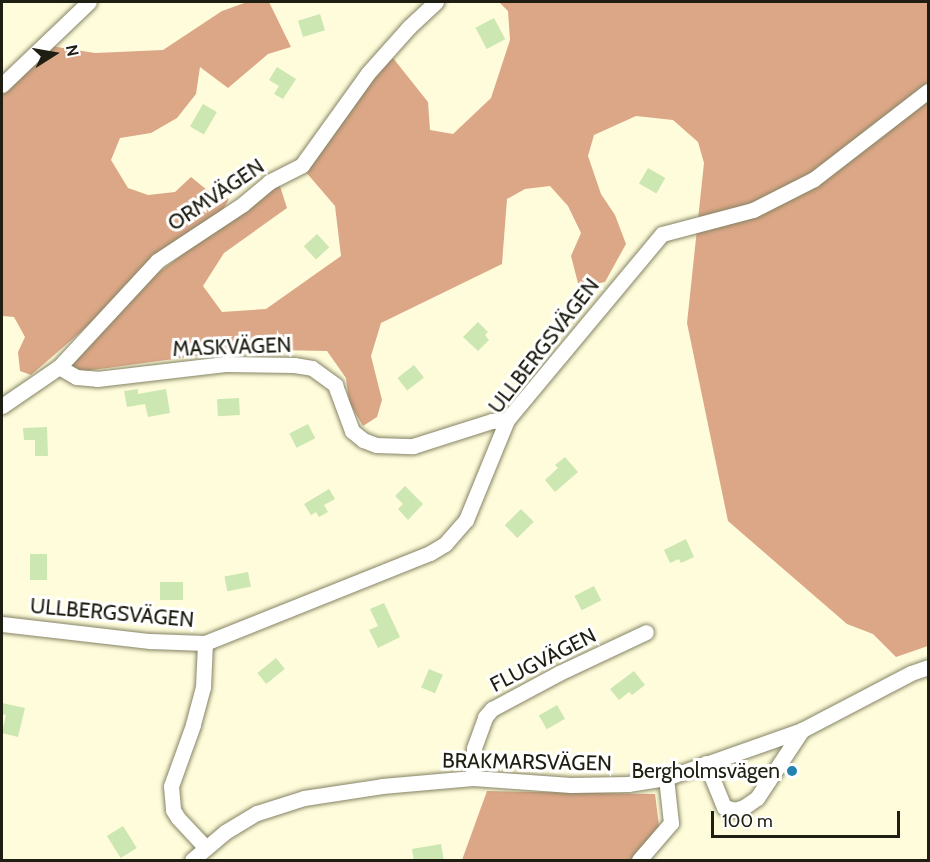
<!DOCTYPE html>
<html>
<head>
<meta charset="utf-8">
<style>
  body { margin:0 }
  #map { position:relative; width:930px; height:862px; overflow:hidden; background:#fefcda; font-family:Cabin,sans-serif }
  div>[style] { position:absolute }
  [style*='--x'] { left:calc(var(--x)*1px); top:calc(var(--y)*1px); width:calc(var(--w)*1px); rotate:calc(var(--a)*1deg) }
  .forest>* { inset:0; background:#dca787 }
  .building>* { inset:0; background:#cce7b1; transform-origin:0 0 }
  .roads { filter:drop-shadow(0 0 2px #858365) drop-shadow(0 0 2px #858365) }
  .minor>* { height:15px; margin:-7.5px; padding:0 7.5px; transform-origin:7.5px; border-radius:7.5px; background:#fff }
  .dots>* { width:16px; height:16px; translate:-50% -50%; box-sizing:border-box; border:3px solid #fff; border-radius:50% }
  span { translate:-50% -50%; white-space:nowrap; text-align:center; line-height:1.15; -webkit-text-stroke:6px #fff; paint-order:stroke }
  .street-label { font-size:21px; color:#1f1e12 }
  .poi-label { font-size:21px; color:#1f1e12 }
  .right { translate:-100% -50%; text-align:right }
  .frame { position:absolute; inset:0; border:3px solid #1f1e12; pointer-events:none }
  .north { position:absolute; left:24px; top:24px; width:60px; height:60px; -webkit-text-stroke:4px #fff; paint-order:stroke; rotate:79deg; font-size:16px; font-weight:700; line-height:24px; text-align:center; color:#1f1e12 }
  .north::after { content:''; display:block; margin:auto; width:21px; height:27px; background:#1f1e12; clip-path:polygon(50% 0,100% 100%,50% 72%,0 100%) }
  .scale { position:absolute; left:711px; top:811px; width:189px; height:27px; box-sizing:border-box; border:3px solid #1f1e12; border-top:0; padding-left:8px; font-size:18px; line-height:21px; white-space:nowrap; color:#1f1e12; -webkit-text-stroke:4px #fff; paint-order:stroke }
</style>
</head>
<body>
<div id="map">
  <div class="forest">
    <div style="clip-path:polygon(247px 2px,269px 2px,291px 47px,268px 54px,228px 88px,200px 67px,196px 94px,177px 118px,151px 133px,120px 138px,111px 160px,128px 188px,148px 195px,175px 192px,191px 177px,212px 194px,229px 199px,224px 208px,31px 375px,20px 371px,18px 352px,25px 337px,14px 317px,2px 316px,2px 95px,51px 46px,95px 53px,163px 50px,222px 11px)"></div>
    <div style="clip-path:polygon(499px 2px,928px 2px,928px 646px,896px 657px,873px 634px,847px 624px,728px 521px,687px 323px,704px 163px,698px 142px,673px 120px,636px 116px,594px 135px,588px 156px,601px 194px,615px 215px,626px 244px,605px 282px,579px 287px,571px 256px,581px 233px,568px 206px,550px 186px,525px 189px,507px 199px,502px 264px,381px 323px,371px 356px,382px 400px,377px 417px,363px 426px,349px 402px,346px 378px,327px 351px,275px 350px,218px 353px,78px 372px,68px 362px,132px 292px,279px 183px,287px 208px,224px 253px,203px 286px,222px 312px,266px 309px,341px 256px,335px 206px,305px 171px,368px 80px,393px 58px,428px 102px,430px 130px,453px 134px,491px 98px,510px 40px,508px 11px)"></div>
    <div style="clip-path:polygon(487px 791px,655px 794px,659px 826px,632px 860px,462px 860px)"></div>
  </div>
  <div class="building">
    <div style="left:320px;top:14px;width:17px;height:23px;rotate:73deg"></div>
    <div style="left:494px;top:18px;width:24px;height:21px;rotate:62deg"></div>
    <div style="clip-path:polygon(277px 67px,296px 79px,283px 99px,274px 94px,279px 86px,269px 80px)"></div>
    <div style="left:203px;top:104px;width:16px;height:26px;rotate:30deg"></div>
    <div style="left:648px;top:168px;width:20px;height:18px;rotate:30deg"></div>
    <div style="left:317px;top:234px;width:18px;height:18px;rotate:47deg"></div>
    <div style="clip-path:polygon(478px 322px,488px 332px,485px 335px,489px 340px,478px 351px,463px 337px)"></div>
    <div style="left:414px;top:365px;width:16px;height:21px;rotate:52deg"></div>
    <div style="clip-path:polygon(138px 389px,138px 394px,166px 389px,170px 413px,148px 417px,145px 404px,127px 407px,124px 391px)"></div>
    <div style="left:239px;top:398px;width:17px;height:22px;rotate:87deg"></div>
    <div style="left:308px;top:424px;width:16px;height:21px;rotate:63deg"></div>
    <div style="clip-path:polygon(47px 427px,48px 456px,35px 456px,35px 440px,24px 440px,23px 428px)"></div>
    <div style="clip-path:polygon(565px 457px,578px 472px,555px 492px,545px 480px,558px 468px,555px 465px)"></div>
    <div style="clip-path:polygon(405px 486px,423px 504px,408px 520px,398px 509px,403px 504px,395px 496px)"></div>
    <div style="clip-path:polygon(329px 489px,335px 499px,324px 505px,328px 512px,319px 517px,316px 512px,311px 515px,304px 504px)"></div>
    <div style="left:521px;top:509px;width:18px;height:23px;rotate:45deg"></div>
    <div style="clip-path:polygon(686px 539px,694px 557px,681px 563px,679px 559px,670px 563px,664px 550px)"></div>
    <div style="left:30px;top:554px;width:17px;height:26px"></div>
    <div style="left:248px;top:572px;width:15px;height:24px;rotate:79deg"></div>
    <div style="left:160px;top:582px;width:23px;height:18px"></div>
    <div style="left:594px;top:586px;width:16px;height:22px;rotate:63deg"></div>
    <div style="clip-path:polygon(384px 603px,400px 637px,378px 648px,369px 630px,378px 626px,370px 609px)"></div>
    <div style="left:276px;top:658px;width:14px;height:24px;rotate:51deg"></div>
    <div style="left:429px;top:669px;width:15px;height:20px;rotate:23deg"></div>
    <div style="clip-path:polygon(634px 671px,645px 685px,632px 695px,629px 692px,619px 700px,610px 689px)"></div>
    <div style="clip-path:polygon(2px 703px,25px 708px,18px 737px,2px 733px,6px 715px,2px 714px)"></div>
    <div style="left:557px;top:705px;width:16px;height:21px;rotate:60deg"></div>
    <div style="left:123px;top:826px;width:26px;height:19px;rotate:58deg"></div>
    <div style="clip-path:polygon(441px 844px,444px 861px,414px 861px,412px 849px)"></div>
  </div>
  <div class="roads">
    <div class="minor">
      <div style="--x:2;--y:85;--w:120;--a:-43.7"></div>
      <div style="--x:59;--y:367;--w:20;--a:30"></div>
      <div style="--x:76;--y:377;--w:21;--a:5"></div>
      <div style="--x:97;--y:379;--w:129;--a:-6.7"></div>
      <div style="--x:225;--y:364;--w:69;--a:0.8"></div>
      <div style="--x:294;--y:365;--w:18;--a:9"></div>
      <div style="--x:312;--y:368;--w:29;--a:36"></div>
      <div style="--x:335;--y:385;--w:49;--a:69.7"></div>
      <div style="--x:352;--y:431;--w:14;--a:39"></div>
      <div style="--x:363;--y:440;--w:14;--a:21"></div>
      <div style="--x:376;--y:445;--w:37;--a:2"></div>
      <div style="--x:413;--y:446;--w:83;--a:-17.6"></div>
      <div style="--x:492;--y:421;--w:15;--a:-4"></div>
      <div style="--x:2;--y:406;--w:69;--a:-34.4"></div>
      <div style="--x:59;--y:367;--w:144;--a:-47.2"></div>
      <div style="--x:157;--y:261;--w:103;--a:-33.5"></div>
      <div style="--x:243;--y:204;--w:34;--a:-40"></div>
      <div style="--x:269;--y:182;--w:37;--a:-27"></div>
      <div style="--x:302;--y:165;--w:113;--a:-54.3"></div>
      <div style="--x:368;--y:73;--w:62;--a:-48.3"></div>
      <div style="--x:409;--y:27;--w:37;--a:-43"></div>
      <div style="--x:2;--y:624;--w:149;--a:6.6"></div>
      <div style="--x:150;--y:641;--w:55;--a:2.1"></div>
      <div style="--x:205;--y:643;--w:242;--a:-21.8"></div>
      <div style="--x:430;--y:553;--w:17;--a:-31"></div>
      <div style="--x:445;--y:544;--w:32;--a:-49"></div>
      <div style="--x:466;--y:520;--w:108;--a:-67.7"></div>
      <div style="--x:507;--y:420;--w:242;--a:-50.2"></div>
      <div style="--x:662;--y:234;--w:94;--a:-14.8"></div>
      <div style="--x:753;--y:210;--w:68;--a:-26.9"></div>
      <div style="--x:814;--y:179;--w:144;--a:-37.7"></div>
      <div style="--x:205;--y:643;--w:44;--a:92.6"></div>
      <div style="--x:203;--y:687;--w:39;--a:105"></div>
      <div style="--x:193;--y:725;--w:65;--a:109.8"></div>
      <div style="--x:171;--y:786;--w:24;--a:85"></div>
      <div style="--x:173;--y:810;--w:9;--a:58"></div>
      <div style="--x:178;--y:818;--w:41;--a:47"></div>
      <div style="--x:706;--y:763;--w:48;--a:67.8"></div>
      <div style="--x:724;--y:807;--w:11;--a:15"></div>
      <div style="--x:735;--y:810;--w:9;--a:-18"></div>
      <div style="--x:744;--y:807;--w:16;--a:-35"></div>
      <div style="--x:757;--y:798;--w:82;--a:-56.5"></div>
      <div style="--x:473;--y:778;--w:30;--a:-88"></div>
      <div style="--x:474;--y:748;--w:33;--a:-70"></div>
      <div style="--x:485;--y:717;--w:11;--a:-49"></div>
      <div style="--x:492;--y:709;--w:76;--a:-28.2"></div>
      <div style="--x:559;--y:673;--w:96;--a:-25.2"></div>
      <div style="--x:192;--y:860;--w:43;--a:-40.3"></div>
      <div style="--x:225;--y:832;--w:37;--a:-31"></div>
      <div style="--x:257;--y:813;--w:49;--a:-17.7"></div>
      <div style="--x:304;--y:798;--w:79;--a:-8.7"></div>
      <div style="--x:382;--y:786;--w:91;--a:-5"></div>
      <div style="--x:473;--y:778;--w:98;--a:4.1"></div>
      <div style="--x:571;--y:785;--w:57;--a:-1"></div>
      <div style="--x:628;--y:784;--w:38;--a:-9"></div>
      <div style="--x:666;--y:778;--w:144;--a:-19.4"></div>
      <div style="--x:802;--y:730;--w:123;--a:-27.6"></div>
      <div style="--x:911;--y:673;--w:18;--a:-19"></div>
      <div style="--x:639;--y:860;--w:49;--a:-49.1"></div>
      <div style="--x:671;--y:823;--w:45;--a:-96.3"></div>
    </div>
  </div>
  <div class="dots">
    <div style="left:792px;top:771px;background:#2383af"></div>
  </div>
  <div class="street-label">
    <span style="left:216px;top:195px;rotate:-34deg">ORMVÄGEN</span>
    <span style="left:544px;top:346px;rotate:-52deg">ULLBERGSVÄGEN</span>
    <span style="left:232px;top:347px;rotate:-2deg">MASKVÄGEN</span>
    <span style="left:112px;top:613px;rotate:5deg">ULLBERGSVÄGEN</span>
    <span style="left:543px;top:660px;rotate:-27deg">FLUGVÄGEN</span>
    <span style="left:527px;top:762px;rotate:1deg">BRAKMARSVÄGEN</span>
  </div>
  <div class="poi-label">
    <span class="right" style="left:780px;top:771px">Bergholmsvägen</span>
  </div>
  <div class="frame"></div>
  <div class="north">N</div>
  <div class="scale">100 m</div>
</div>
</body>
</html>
